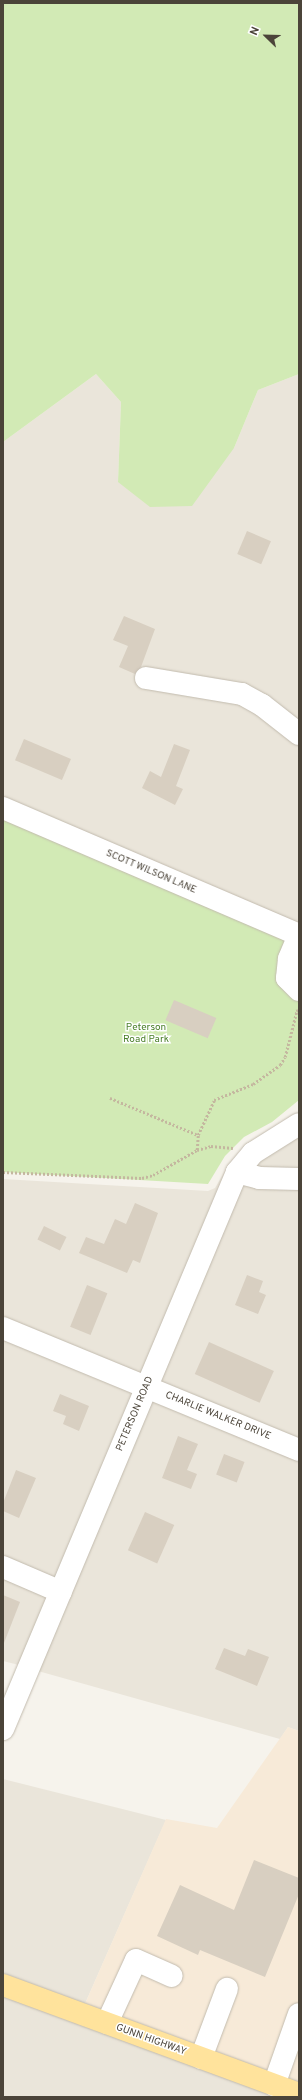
<!DOCTYPE html>
<html>
<head>
<meta charset="utf-8">
<style>
  body { margin:0 }
  #map { position:relative; width:302px; height:2100px; overflow:hidden; background:#f6f3ec; font-family:Overpass,sans-serif }
  div>[style] { position:absolute }
  [style*='--x'] { left:calc(var(--x)*1px); top:calc(var(--y)*1px); width:calc(var(--w)*1px); rotate:calc(var(--a)*1deg) }
  .residential>* { inset:0; background:#eae5da }
  .commercial>* { inset:0; background:#f7ead8 }
  .green>* { inset:0; background:#d2eab5 }
  .building>* { inset:0; background:#d8cfc1; transform-origin:0 0 }
  .path>* { height:2.5px; margin-top:-1.25px; transform-origin:0; background:repeating-linear-gradient(90deg,#c4b79f 0 2px,transparent 0 4px) }
  .roads { filter:drop-shadow(0 0 1px #c2bbae) drop-shadow(0 0 1px #c2bbae) }
  .minor>* { height:22px; margin:-11px; padding:0 11px; transform-origin:11px; border-radius:11px; background:#fff }
  .major>* { height:22px; margin:-11px; padding:0 11px; transform-origin:11px; border-radius:11px; background:#ffe39c }
  span { translate:-50% -50%; white-space:nowrap; text-align:center; line-height:1.15; -webkit-text-stroke:3px #fff; paint-order:stroke }
  .street-label { font-size:10px; color:#4b4439 }
  .park-label { font-size:10px; color:#4a7f2a }
  .frame { position:absolute; inset:0; border:4px solid #4b4439; pointer-events:none }
  .north { position:absolute; left:246px; top:16px; width:40px; height:40px; -webkit-text-stroke:3px #fff; paint-order:stroke; rotate:293deg; font-size:11px; font-weight:700; line-height:16px; text-align:center; color:#4b4439 }
  .north::after { content:''; display:block; margin:auto; width:14px; height:18px; background:#4b4439; clip-path:polygon(50% 0,100% 100%,50% 72%,0 100%) }
</style>
</head>
<body>
<div id="map">
  <div class="residential">
    <div style="clip-path:polygon(96px 374px,121px 402px,118px 482px,234px 448px,258px 390px,299px 374px,299px 926px,3px 799px,3px 442px)"></div>
    <div style="clip-path:polygon(299px 1135px,299px 1170px,252px 1167px,259px 1160px)"></div>
    <div style="clip-path:polygon(228px 1166px,140px 1376px,3px 1319px,3px 1179px,208px 1191px,215px 1188px)"></div>
    <div style="clip-path:polygon(242px 1182px,299px 1187px,299px 1441px,157px 1383px)"></div>
    <div style="clip-path:polygon(3px 1337px,134px 1391px,55px 1580px,3px 1558px)"></div>
    <div style="clip-path:polygon(151px 1398px,299px 1459px,299px 1731px,288px 1727px,280px 1739px,38px 1671px)"></div>
    <div style="clip-path:polygon(3px 1576px,49px 1596px,19px 1665px,3px 1661px)"></div>
    <div style="clip-path:polygon(3px 1779px,166px 1820px,84px 2006px,3px 1976px)"></div>
    <div style="clip-path:polygon(3px 1993px,282px 2097px,3px 2097px)"></div>
  </div>
  <div class="commercial">
    <div style="clip-path:polygon(288px 1727px,299px 1731px,299px 2086px,84px 2006px,166px 1819px,217px 1828px)"></div>
  </div>
  <div class="green">
    <div style="clip-path:polygon(3px 3px,299px 3px,299px 374px,258px 390px,234px 448px,192px 506px,150px 507px,118px 482px,121px 402px,96px 374px,3px 442px)"></div>
    <div style="clip-path:polygon(3px 818px,299px 943px,299px 1100px,272px 1122px,244px 1137px,225px 1156px,208px 1184px,3px 1172px)"></div>
  </div>
  <div class="building">
    <div style="left:247px;top:531px;width:26px;height:25px;rotate:23deg"></div>
    <div style="clip-path:polygon(124px 616px,155px 629px,141px 667px,135px 674px,119px 667px,128px 646px,113px 640px)"></div>
    <div style="left:24px;top:739px;width:51px;height:23px;rotate:23deg"></div>
    <div style="clip-path:polygon(174px 744px,190px 750px,176px 786px,183px 789px,175px 805px,142px 788px,150px 771px,161px 777px)"></div>
    <div style="left:174px;top:1000px;width:46px;height:22px;rotate:23deg"></div>
    <div style="clip-path:polygon(135px 1203px,158px 1213px,140px 1263px,133px 1260px,127px 1273px,79px 1253px,86px 1237px,104px 1244px,115px 1219px,126px 1224px)"></div>
    <div style="left:44px;top:1226px;width:25px;height:15px;rotate:26deg"></div>
    <div style="clip-path:polygon(247px 1275px,263px 1281px,259px 1292px,266px 1295px,258px 1314px,235px 1305px)"></div>
    <div style="left:87px;top:1285px;width:22px;height:45px;rotate:22deg"></div>
    <div style="left:209px;top:1342px;width:71px;height:35px;rotate:24deg"></div>
    <div style="clip-path:polygon(60px 1394px,89px 1406px,79px 1431px,63px 1424px,66px 1416px,53px 1411px)"></div>
    <div style="clip-path:polygon(178px 1436px,198px 1444px,187px 1470px,197px 1474px,191px 1489px,162px 1478px)"></div>
    <div style="left:224px;top:1454px;width:22px;height:22px;rotate:21deg"></div>
    <div style="clip-path:polygon(16px 1470px,36px 1478px,19px 1518px,3px 1511px,3px 1503px)"></div>
    <div style="left:145px;top:1512px;width:32px;height:42px;rotate:24deg"></div>
    <div style="clip-path:polygon(3px 1595px,20px 1602px,4px 1643px,3px 1643px)"></div>
    <div style="clip-path:polygon(224px 1648px,245px 1656px,248px 1649px,269px 1657px,257px 1686px,215px 1669px)"></div>
    <div style="clip-path:polygon(254px 1860px,299px 1878px,299px 1894px,265px 1977px,200px 1950px,198px 1955px,157px 1936px,180px 1885px,234px 1910px)"></div>
  </div>
  <div class="path">
    <div style="--x:110;--y:1098;--w:95;--a:22.8"></div>
    <div style="--x:197;--y:1150;--w:15;--a:-86"></div>
    <div style="--x:198;--y:1135;--w:38;--a:-65"></div>
    <div style="--x:214;--y:1100;--w:42;--a:-22.3"></div>
    <div style="--x:253;--y:1084;--w:33;--a:-35"></div>
    <div style="--x:280;--y:1065;--w:9;--a:-58"></div>
    <div style="--x:285;--y:1057;--w:49;--a:-75.7"></div>
    <div style="--x:297;--y:1010;--w:2;--a:27"></div>
    <div style="--x:3;--y:1172;--w:139;--a:2.5"></div>
    <div style="--x:142;--y:1178;--w:11;--a:-15"></div>
    <div style="--x:153;--y:1175;--w:51;--a:-29.6"></div>
    <div style="--x:197;--y:1150;--w:15;--a:-16"></div>
    <div style="--x:211;--y:1146;--w:22;--a:5"></div>
  </div>
  <div class="roads">
    <div class="minor">
      <div style="--x:146;--y:678;--w:97;--a:9.5"></div>
      <div style="--x:242;--y:694;--w:23;--a:29"></div>
      <div style="--x:262;--y:705;--w:47;--a:38.1"></div>
      <div style="--x:3;--y:808;--w:322;--a:23.2"></div>
      <div style="--x:299;--y:935;--w:26;--a:113"></div>
      <div style="--x:289;--y:959;--w:19;--a:96"></div>
      <div style="--x:287;--y:978;--w:17;--a:45"></div>
      <div style="--x:237;--y:1172;--w:23;--a:15"></div>
      <div style="--x:259;--y:1178;--w:40;--a:1.4"></div>
      <div style="--x:3;--y:1328;--w:320;--a:22.4"></div>
      <div style="--x:3;--y:1567;--w:63;--a:23.3"></div>
      <div style="--x:3;--y:1729;--w:604;--a:-67.21"></div>
      <div style="--x:237;--y:1172;--w:25;--a:-50"></div>
      <div style="--x:253;--y:1153;--w:54;--a:-32.2"></div>
      <div style="--x:107;--y:2023;--w:69;--a:-65.3"></div>
      <div style="--x:136;--y:1960;--w:39;--a:24"></div>
      <div style="--x:201;--y:2058;--w:74;--a:-69.4"></div>
      <div style="--x:274;--y:2085;--w:75;--a:-70.6"></div>
    </div>
    <div class="major">
      <div style="--x:3;--y:1985;--w:315;--a:20.2"></div>
    </div>
  </div>
  <div class="street-label">
    <span style="left:151px;top:872px;rotate:23deg">SCOTT WILSON LANE</span>
    <span style="left:135px;top:1414px;rotate:-67deg">PETERSON ROAD</span>
    <span style="left:218px;top:1416px;rotate:22deg">CHARLIE WALKER DRIVE</span>
    <span style="left:151px;top:2040px;rotate:20deg">GUNN HIGHWAY</span>
  </div>
  <div class="park-label">
    <span style="left:146px;top:1033px">Peterson<br>Road Park</span>
  </div>
  <div class="frame"></div>
  <div class="north">N</div>
</div>
</body>
</html>
